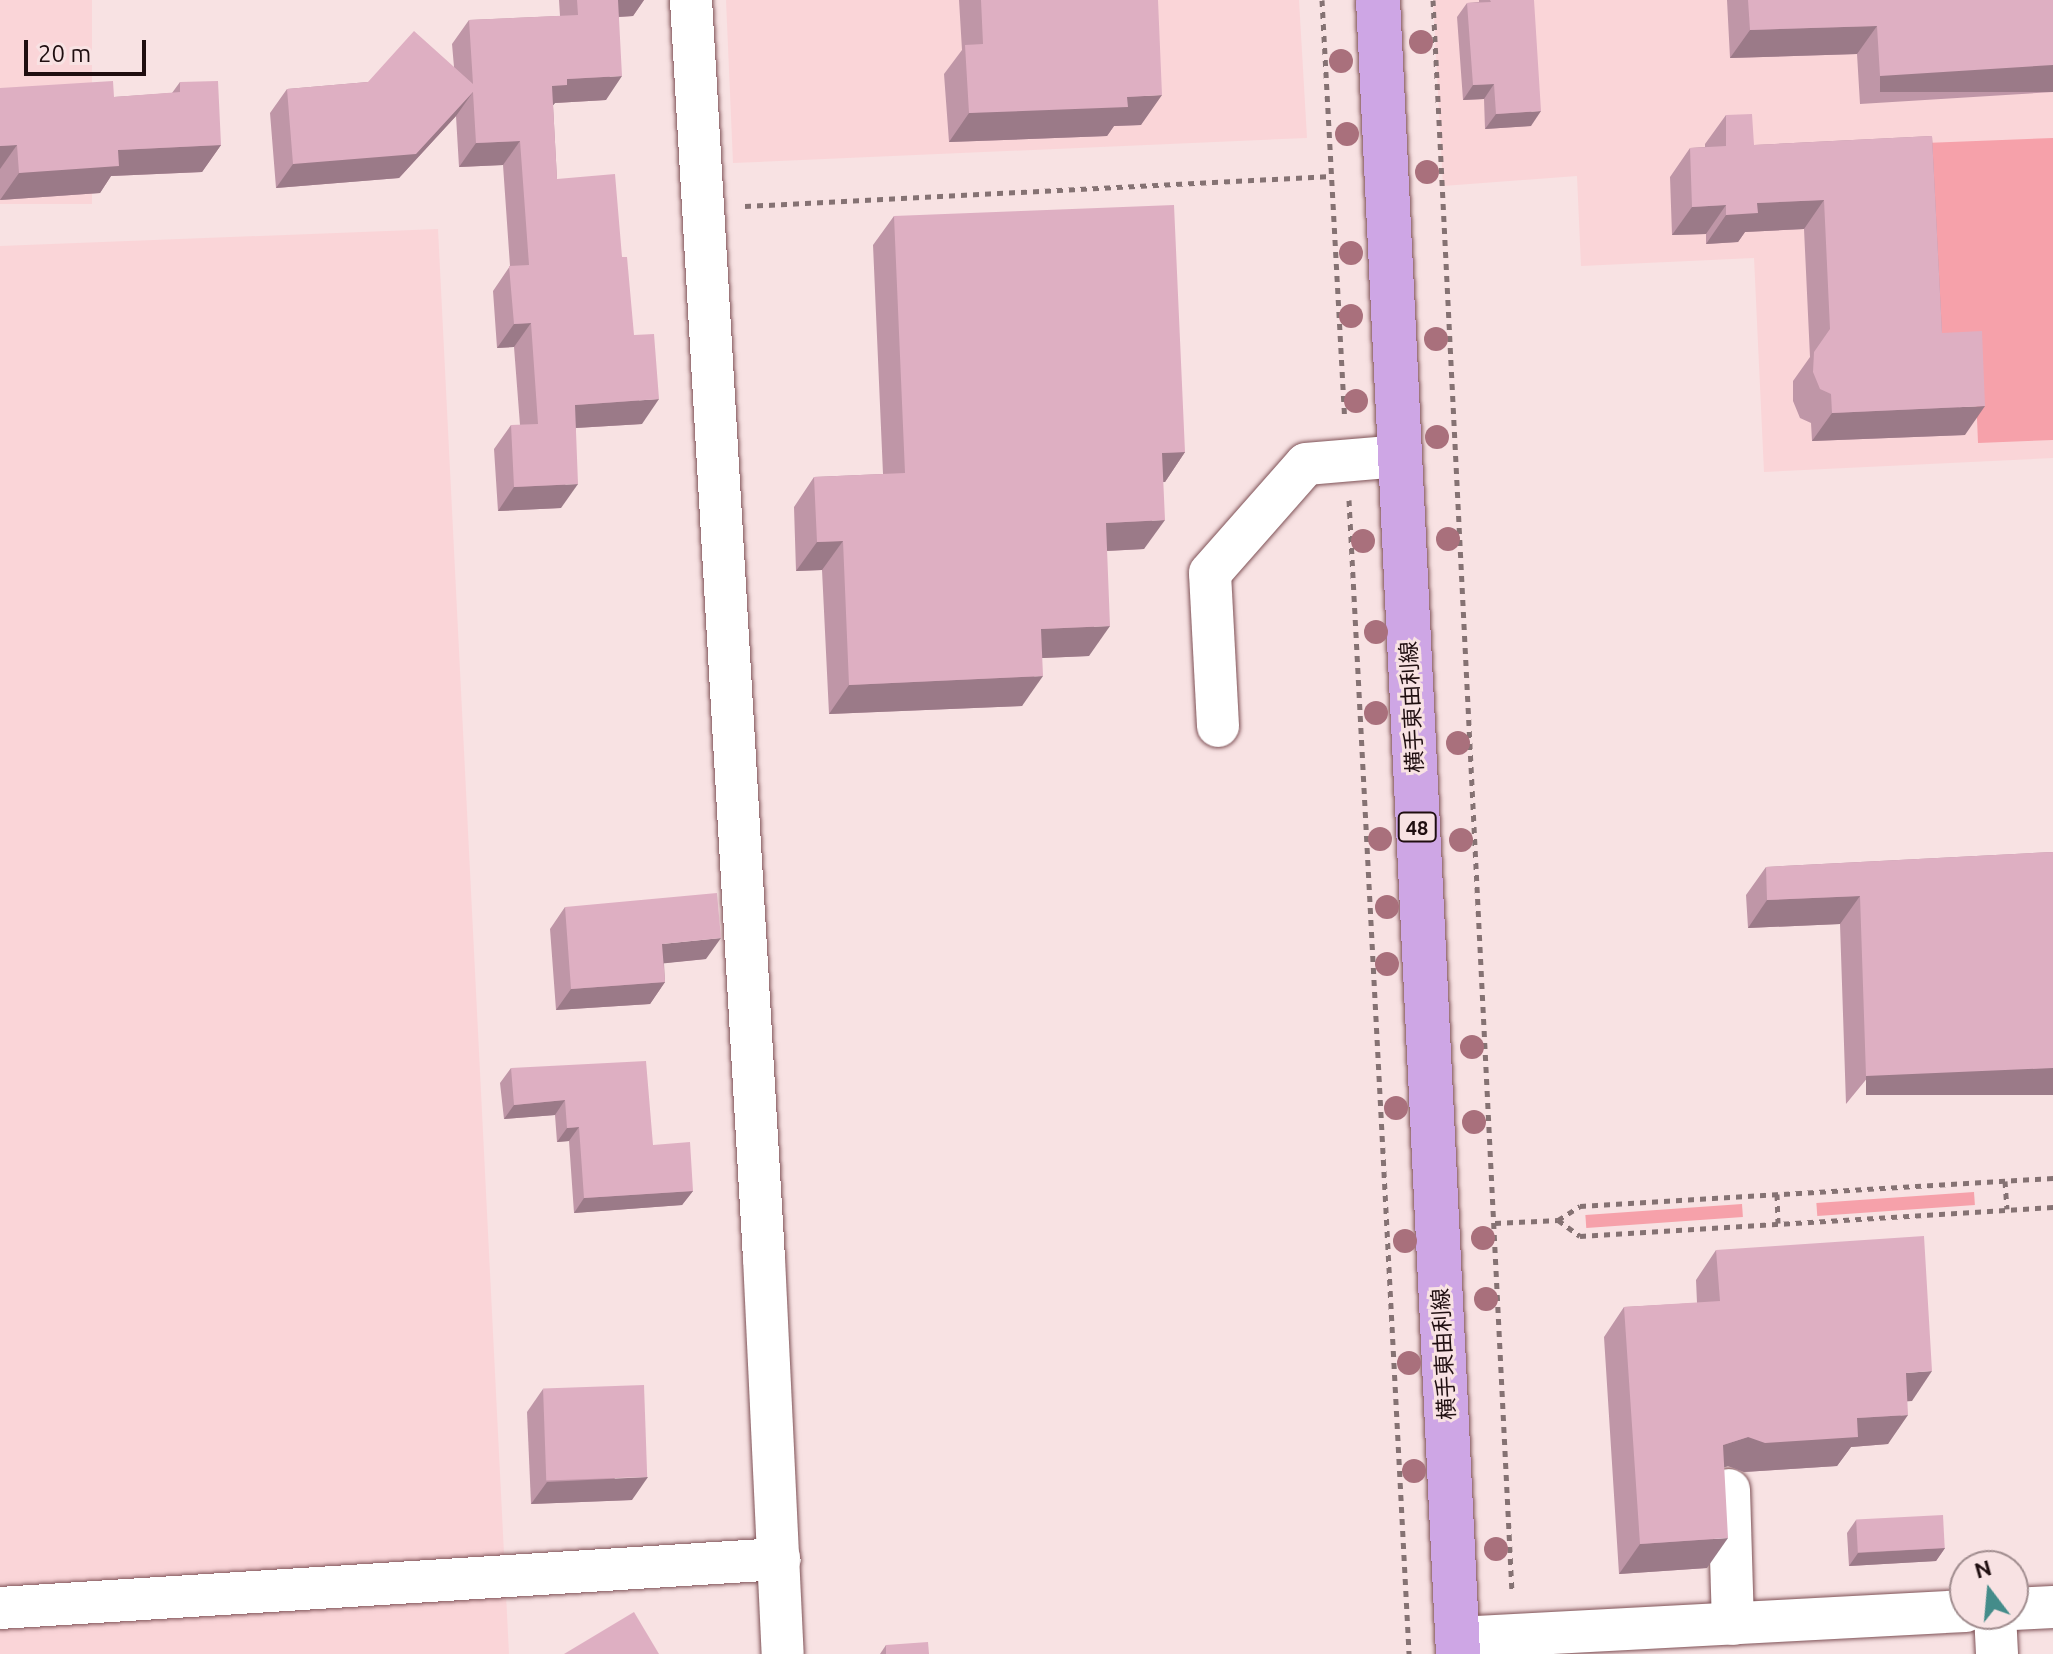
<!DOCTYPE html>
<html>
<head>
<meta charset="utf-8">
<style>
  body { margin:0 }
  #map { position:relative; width:2053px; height:1654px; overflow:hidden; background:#f8e2e3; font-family:Ubuntu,"Noto Sans JP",sans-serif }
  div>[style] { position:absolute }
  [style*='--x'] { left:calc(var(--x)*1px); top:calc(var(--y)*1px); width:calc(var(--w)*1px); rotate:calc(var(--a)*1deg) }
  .built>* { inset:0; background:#fad5d8; transform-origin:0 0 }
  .green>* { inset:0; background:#f6a1aa; transform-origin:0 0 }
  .path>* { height:5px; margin-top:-2.5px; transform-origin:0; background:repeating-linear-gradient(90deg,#857273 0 6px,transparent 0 12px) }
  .roads { filter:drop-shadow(0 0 2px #7f5257) drop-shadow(0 0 2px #7f5257) }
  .minor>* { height:42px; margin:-21px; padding:0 21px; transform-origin:21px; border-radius:21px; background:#fff }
  .major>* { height:44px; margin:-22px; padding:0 22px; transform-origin:22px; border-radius:22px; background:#cea6e5 }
  .trees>* { width:24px; height:24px; margin:-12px; border-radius:50%; background:#a9707c }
  .wall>* { inset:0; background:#bf96a7 }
  .shaded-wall>* { inset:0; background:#9b7a88; transform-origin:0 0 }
  .building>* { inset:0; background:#deafc2; transform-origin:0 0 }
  span { translate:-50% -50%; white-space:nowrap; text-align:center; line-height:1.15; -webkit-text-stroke:6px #f8e2e3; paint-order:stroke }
  .shield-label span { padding:2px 6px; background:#f8e2e3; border:2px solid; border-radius:6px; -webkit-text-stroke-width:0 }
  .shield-label { font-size:20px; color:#1f0e10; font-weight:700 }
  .street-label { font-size:22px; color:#1f0e10 }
  .north { position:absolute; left:1949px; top:1550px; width:80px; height:80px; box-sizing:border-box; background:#f8e2e3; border:2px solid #a18d8f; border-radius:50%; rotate:344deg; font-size:22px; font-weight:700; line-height:32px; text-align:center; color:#1f0e10 }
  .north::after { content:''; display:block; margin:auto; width:28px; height:36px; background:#448c8a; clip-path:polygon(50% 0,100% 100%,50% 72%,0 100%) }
  .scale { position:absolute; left:24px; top:40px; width:122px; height:36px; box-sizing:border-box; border:4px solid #1f0e10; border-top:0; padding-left:10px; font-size:24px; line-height:28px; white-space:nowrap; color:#1f0e10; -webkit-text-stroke:6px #f8e2e3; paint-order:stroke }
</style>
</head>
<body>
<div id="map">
  <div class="built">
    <div style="left:0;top:0;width:92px;height:204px"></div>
    <div style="clip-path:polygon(726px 0,1299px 0,1307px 138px,733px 163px)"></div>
    <div style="clip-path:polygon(1433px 0,2053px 0,2053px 458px,1764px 472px,1754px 258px,1581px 266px,1577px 176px,1443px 186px)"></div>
    <div style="clip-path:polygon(438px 229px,509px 1654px,0 1654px,0 246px)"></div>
  </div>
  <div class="green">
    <div style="clip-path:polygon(2053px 138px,2053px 440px,1978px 443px,1974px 344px,1932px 345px,1925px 143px)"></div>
    <div style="left:1974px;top:1192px;width:13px;height:158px;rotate:86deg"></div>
    <div style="left:1742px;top:1204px;width:13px;height:157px;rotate:86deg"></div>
  </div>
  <div class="path">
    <div style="--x:1322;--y:0;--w:419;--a:86.9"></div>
    <div style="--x:1433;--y:0;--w:1595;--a:87.16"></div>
    <div style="--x:745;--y:206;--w:587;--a:-2.93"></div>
    <div style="--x:1349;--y:500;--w:1156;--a:87.02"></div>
    <div style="--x:2005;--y:1181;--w:28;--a:86"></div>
    <div style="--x:1777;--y:1194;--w:29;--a:88"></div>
    <div style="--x:1558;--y:1220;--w:27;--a:36"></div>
    <div style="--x:1580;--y:1236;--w:474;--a:-3.5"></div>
    <div style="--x:1495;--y:1223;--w:63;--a:-2.7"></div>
    <div style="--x:1558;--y:1220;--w:26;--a:-32"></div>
    <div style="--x:1580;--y:1206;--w:474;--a:-3.4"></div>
  </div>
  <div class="roads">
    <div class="minor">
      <div style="--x:691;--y:0;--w:1260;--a:86.68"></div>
      <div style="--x:764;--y:1258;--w:396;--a:87.3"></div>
      <div style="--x:1218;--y:726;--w:153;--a:-93"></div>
      <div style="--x:1210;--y:573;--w:145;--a:-48.6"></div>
      <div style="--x:1306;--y:464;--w:93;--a:-4.9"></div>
      <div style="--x:1729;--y:1490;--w:134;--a:88.3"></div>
      <div style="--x:0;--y:1608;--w:781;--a:-3.6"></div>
      <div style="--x:2013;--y:1609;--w:40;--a:-2.9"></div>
      <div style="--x:1995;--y:1614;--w:40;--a:87.1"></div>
      <div style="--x:1458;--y:1638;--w:508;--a:-3.05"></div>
    </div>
    <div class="major">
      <div style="--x:1378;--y:0;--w:1656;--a:87.23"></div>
    </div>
  </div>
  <div class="trees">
    <div style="left:1421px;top:42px"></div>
    <div style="left:1341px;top:61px"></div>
    <div style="left:1347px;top:134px"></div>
    <div style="left:1427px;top:172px"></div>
    <div style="left:1351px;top:253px"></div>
    <div style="left:1351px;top:316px"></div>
    <div style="left:1436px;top:339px"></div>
    <div style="left:1356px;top:401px"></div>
    <div style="left:1437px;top:437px"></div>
    <div style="left:1448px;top:539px"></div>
    <div style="left:1363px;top:541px"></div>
    <div style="left:1376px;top:632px"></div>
    <div style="left:1376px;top:713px"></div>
    <div style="left:1458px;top:743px"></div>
    <div style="left:1380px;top:839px"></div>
    <div style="left:1461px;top:840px"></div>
    <div style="left:1387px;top:907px"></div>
    <div style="left:1387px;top:964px"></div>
    <div style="left:1472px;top:1047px"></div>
    <div style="left:1396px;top:1108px"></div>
    <div style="left:1474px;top:1122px"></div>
    <div style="left:1483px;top:1238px"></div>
    <div style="left:1405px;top:1241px"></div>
    <div style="left:1486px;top:1299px"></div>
    <div style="left:1409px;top:1363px"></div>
    <div style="left:1414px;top:1471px"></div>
    <div style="left:1496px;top:1549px"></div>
  </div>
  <div class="wall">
    <div style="clip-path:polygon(559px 0,644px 0,633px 16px,619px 17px,606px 100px,555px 103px,553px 105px,557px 179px,622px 257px,642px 424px,576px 428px,561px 508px,498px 511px,494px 449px,511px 425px,520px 425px,514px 347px,497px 348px,493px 291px,510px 266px,503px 165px,459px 167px,456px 116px,399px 178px,276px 188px,270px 113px,287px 89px,368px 82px,454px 67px,452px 44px,469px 20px,560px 16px)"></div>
    <div style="clip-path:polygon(959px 0,1158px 0,1141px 125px,1114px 126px,1107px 136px,949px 142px,944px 74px,962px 50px)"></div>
    <div style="clip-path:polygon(1479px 0,1534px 0,1531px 126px,1485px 129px,1484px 99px,1463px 100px,1457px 17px,1467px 3px,1479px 2px)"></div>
    <div style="clip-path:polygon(1727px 0,2053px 0,2053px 92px,1860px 104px,1857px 54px,1730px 58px)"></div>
    <div style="clip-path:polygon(180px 82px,221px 145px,202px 172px,111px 176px,100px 193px,0 200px,0 88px,114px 97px,172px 93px)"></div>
    <div style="clip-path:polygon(1726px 115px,1754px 145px,1932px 136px,1942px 333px,1965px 435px,1812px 441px,1811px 423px,1800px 418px,1793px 401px,1793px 381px,1810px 357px,1804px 229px,1745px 232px,1738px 242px,1706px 244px,1706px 234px,1672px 235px,1670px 177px,1690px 148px,1705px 147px,1705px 144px)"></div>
    <div style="clip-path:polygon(894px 216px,1185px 452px,1165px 482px,1163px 482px,1144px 549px,1107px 551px,1089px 656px,1042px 658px,1022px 706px,829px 714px,822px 570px,796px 571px,794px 507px,814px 477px,883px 474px,873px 245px)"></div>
    <div style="clip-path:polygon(2053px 852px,1846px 1104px,1840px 924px,1748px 928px,1746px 895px,1766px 867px)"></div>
    <div style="clip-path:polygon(565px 907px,706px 959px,664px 963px,665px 982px,650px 1004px,556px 1010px,550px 929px)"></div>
    <div style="clip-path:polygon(511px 1068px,653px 1145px,693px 1191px,682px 1205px,574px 1213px,569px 1141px,557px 1142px,555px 1115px,504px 1119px,500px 1083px)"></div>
    <div style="clip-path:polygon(1716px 1250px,1912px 1401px,1907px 1401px,1888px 1444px,1851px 1447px,1837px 1466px,1744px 1472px,1728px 1466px,1724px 1467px,1707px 1568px,1619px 1574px,1604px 1337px,1624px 1307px,1697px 1303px,1696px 1280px)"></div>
    <div style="clip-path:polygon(543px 1389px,632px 1500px,531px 1504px,527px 1412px)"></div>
    <div style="clip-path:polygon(1856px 1520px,1945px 1548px,1936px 1561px,1849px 1566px,1847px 1533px)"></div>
    <div style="clip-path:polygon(886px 1645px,929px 1654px,880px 1654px)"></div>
  </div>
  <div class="shaded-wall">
    <div style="clip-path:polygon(613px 0,644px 0,633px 16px,600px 18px)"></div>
    <div style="clip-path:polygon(1877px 26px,1857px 54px,1730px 58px,1750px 30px)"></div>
    <div style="left:2053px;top:65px;width:27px;height:173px;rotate:90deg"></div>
    <div style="clip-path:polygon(622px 76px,606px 100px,555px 103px,550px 109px,552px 86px,567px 79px)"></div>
    <div style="clip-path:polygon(1494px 84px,1484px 99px,1463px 100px,1473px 85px)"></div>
    <div style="clip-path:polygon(473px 92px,456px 116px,399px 178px,276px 188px,293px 164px)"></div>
    <div style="clip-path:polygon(1162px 95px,1141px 125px,1114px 126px,1107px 136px,949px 142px,969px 113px,1127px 97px)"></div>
    <div style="clip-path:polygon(1541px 111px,1531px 126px,1485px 129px,1496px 114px)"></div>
    <div style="clip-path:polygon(520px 141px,503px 165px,459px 167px,476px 143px)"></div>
    <div style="clip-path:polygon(17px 145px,0 169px,0 146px)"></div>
    <div style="clip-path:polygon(221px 145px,202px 172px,111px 176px,100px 193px,0 200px,19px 173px,118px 150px)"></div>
    <div style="clip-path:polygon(1824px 200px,1804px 229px,1745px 232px,1738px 242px,1706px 244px,1726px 215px,1757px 203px)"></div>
    <div style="clip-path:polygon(1726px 205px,1706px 234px,1672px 235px,1692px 207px)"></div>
    <div style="clip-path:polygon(531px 323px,514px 347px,497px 348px,514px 324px)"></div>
    <div style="clip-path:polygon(659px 399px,642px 424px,558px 429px,575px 405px)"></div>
    <div style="clip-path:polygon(1985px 406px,1965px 435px,1812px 441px,1832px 413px)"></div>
    <div style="clip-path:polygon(1185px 452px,1165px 482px,1141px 483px,1162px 453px)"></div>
    <div style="clip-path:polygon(578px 484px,561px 508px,498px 511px,514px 487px)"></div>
    <div style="clip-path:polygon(1165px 520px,1144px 549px,1085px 552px,1106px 523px)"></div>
    <div style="clip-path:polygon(843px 541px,822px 570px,796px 571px,817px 542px)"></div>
    <div style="clip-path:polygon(1110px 626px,1089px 656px,1020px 659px,1041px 629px)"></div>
    <div style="clip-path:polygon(1043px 676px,1022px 706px,829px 714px,849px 685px)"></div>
    <div style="clip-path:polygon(1860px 896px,1840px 924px,1748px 928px,1767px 900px)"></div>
    <div style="clip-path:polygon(721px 938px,706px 959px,648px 965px,662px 944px)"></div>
    <div style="clip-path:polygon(665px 982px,650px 1004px,556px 1010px,571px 989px)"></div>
    <div style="left:2053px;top:1068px;width:27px;height:187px;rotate:90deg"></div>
    <div style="clip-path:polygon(565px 1100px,555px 1115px,504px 1119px,514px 1105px)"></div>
    <div style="clip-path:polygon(579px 1127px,569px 1141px,557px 1142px,567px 1128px)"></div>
    <div style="clip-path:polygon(693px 1191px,682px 1205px,574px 1213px,584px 1198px)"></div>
    <div style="clip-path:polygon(1932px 1371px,1912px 1401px,1885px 1403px,1906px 1373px)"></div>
    <div style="clip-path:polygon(1908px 1415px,1888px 1444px,1851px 1447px,1837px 1466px,1744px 1472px,1728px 1466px,1702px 1475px,1723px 1445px,1748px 1437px,1857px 1418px)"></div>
    <div style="clip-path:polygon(648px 1477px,632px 1500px,531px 1504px,547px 1482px)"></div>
    <div style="clip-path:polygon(1728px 1538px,1707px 1568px,1619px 1574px,1640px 1544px)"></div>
    <div style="clip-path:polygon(1945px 1548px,1936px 1561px,1849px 1566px,1858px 1553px)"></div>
  </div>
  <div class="building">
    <div style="clip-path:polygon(577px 0,618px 0,622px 76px,567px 79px,567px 85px,552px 86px,557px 179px,615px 174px,622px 257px,627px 257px,634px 335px,654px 334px,659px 399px,575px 405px,578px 484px,514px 487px,511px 425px,538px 424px,531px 323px,514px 324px,509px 266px,529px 265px,520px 141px,476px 143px,473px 92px,416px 154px,293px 164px,287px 89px,368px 82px,414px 31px,473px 84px,469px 20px,578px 15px)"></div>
    <div style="clip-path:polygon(981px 0,1158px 0,1162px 95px,1127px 97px,1128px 107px,969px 113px,965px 45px,983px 44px)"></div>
    <div style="clip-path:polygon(1490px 0,1534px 0,1541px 111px,1496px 114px,1494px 84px,1473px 85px,1467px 3px,1491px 2px)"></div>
    <div style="clip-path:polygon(1748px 0,2053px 0,2053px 65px,1880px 76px,1877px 26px,1750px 30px)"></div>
    <div style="clip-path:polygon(113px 81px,114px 97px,180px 92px,180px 82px,218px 81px,221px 145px,118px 150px,119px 166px,19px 173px,17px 145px,0 146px,0 88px)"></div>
    <div style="clip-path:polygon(1752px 114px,1754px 145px,1932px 136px,1942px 333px,1982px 331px,1985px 406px,1832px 413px,1831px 394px,1820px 389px,1813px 372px,1814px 352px,1830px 329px,1824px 200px,1757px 203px,1758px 213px,1726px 215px,1726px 205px,1692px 207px,1690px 148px,1726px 146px,1726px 115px)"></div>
    <div style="clip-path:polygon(1174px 205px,1185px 452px,1162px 453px,1165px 520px,1106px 523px,1110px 626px,1041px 629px,1043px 676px,849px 685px,843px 541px,817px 542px,814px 477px,905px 473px,894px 216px)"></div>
    <div style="clip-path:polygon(2053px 852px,2053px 1068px,1866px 1076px,1860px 896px,1767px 900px,1766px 867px)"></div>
    <div style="clip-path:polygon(717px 893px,721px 938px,662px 944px,665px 982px,571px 989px,565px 907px)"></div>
    <div style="clip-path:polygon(646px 1061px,653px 1145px,690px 1142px,693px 1191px,584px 1198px,579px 1127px,567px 1128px,565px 1100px,514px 1105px,511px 1068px)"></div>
    <div style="clip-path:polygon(1924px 1236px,1932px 1371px,1906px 1373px,1908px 1415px,1857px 1418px,1858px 1437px,1765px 1443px,1748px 1437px,1723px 1445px,1728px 1538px,1640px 1544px,1624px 1307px,1720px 1301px,1716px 1250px)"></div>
    <div style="left:644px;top:1385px;width:92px;height:101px;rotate:88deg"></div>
    <div style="left:1943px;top:1515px;width:33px;height:87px;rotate:87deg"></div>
    <div style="clip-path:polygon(634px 1612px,659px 1654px,564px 1654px)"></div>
    <div style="clip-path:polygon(928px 1642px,929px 1654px,886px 1654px,886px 1645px)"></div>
  </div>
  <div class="shield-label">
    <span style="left:1417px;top:827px">48</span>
  </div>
  <div class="street-label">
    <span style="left:1411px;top:707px;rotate:-93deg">横手東由利線</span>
    <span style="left:1443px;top:1354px;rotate:-93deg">横手東由利線</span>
  </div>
  <div class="north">N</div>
  <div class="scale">20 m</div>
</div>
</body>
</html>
